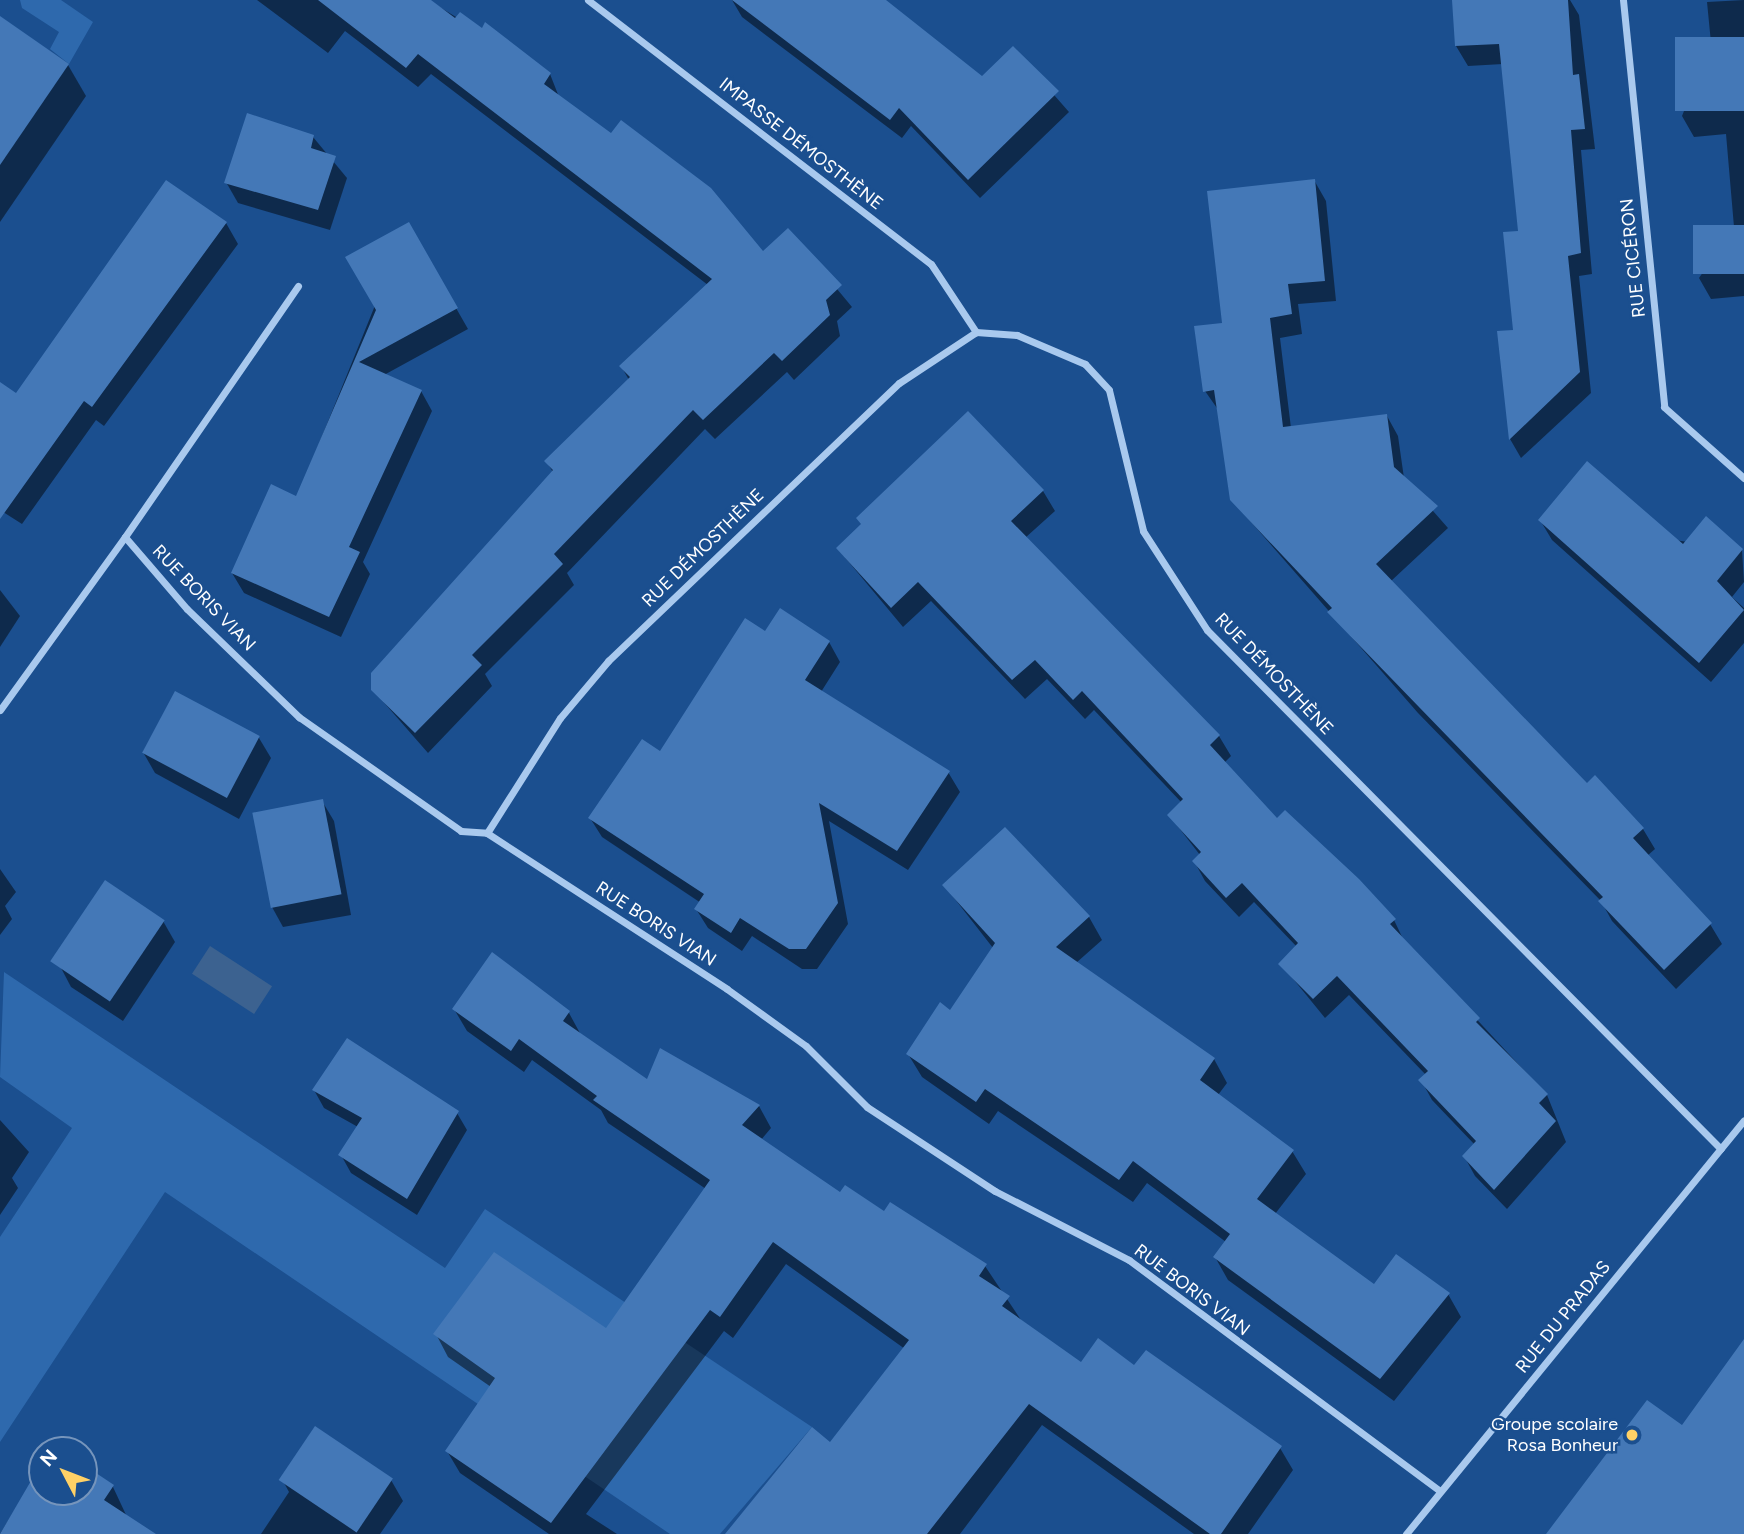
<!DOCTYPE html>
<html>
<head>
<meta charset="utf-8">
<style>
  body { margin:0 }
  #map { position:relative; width:1744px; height:1534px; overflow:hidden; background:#1b4f8f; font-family:Figtree,sans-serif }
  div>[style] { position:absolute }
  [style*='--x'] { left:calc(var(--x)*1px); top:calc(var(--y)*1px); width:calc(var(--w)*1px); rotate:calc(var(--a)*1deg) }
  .green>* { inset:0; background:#2e69ad }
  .water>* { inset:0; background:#3c6290; transform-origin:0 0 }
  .shadow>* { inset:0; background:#0007 }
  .building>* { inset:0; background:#4478b7; transform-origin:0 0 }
  .street>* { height:7px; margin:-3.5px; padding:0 3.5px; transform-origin:3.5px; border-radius:3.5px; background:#a9c9ee }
  .dots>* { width:19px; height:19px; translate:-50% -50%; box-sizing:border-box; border:4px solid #1b4f8f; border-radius:50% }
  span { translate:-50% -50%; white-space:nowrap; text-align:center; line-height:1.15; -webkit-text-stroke:5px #1b4f8f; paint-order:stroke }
  .street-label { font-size:18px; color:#fff }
  .poi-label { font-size:18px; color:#fff }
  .right { translate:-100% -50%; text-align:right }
  .north { position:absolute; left:28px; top:1436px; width:70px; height:70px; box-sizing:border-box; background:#1b4f8f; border:2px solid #7695bc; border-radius:50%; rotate:312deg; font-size:19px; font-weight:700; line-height:28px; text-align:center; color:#fff }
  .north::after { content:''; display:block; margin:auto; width:24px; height:32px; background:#ffd166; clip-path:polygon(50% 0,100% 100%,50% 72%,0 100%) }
</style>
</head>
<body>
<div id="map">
  <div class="green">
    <div style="clip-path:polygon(20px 0,61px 0,93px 22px,69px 64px,50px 49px,59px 32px,22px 8px)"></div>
    <div style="clip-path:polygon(4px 972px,445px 1268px,485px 1209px,812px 1427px,720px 1534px,670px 1534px,165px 1192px,0 1442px,0 1237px,72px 1128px,0 1077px)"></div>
  </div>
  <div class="water">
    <div style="left:210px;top:946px;width:74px;height:33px;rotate:33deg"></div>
  </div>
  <div class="shadow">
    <div style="clip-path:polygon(257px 0,428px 0,550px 74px,559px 97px,763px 253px,788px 230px,852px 307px,837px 321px,840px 336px,794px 380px,787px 372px,715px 439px,705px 429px,567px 573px,574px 585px,485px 674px,492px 686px,428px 753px,373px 690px,553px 472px,546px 461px,629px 380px,621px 366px,708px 285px,431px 74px,418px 87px,345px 31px,328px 53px)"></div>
    <div style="clip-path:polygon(732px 0,883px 0,983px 78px,1013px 48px,1069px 112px,980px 198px,911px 126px,902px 138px,742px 17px)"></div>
    <div style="clip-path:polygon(1454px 0,1570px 0,1579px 15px,1595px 149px,1581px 150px,1592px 274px,1579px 276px,1591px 393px,1521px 458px,1510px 439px,1499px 333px,1515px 332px,1520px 233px,1503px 64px,1468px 66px,1456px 46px)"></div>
    <div style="clip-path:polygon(1744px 0,1744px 296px,1711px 299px,1699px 278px,1734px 227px,1726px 134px,1694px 137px,1682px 116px,1711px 43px,1707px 2px)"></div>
    <div style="clip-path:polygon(0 20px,68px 65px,86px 96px,0 222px)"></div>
    <div style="clip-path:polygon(313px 137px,347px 178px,330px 230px,238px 203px,226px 182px)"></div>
    <div style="clip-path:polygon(1314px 180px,1326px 201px,1336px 301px,1298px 304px,1302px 334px,1280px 338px,1291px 428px,1387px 416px,1398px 436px,1404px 478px,1448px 528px,1390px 582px,1587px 785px,1643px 829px,1655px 849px,1647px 856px,1710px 924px,1722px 944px,1676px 989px,1612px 921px,1601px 901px,1418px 713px,1231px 499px,1219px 411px,1205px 391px,1224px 325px)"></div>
    <div style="clip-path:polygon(226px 223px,238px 244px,104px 426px,96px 420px,22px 524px,0 510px,0 400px,17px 396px)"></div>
    <div style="clip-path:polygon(408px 224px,468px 329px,384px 375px,421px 391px,432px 411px,363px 562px,370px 574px,341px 637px,244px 593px,232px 573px,297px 498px)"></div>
    <div style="clip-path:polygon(1043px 491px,1055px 511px,1025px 538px,1219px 736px,1231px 756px,1224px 763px,1277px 820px,1394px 920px,1404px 941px,1547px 1095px,1566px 1142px,1507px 1209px,1475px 1176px,1464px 1156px,1475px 1145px,1432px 1100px,1421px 1080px,1426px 1075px,1349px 995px,1325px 1018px,1281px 964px,1297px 947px,1254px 902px,1239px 917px,1205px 881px,1194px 861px,1200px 855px,1169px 815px,1182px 803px,1094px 710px,1085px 719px,1047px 679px,1025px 699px,931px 601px,903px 627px,838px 549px)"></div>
    <div style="clip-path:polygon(1540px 520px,1742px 550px,1744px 582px,1732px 597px,1744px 608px,1744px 643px,1711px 682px,1552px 540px)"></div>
    <div style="clip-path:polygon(0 590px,20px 616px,0 647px)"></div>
    <div style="clip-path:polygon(766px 633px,829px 642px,840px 662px,821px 692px,948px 772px,960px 792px,908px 870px,829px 821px,848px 924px,817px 969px,802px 969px,752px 936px,742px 951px,708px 928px,696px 909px,701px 903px,602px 837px,590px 818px,661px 753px)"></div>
    <div style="clip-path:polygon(176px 693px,259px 738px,271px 758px,239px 819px,155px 773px,143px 752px)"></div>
    <div style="clip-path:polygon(322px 801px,334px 821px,351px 915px,283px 927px,272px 907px,254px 814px)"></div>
    <div style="clip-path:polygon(0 869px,16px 892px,5px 906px,12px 919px,0 935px)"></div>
    <div style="clip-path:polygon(106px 883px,163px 921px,175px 942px,123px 1021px,71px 987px,60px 966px)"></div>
    <div style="clip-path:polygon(944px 885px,1089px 917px,1102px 940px,1076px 963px,1214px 1059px,1227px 1083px,1218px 1095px,1292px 1151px,1306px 1174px,1275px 1214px,1374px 1286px,1448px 1294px,1461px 1317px,1394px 1401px,1228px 1280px,1215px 1257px,1226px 1242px,1147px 1183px,1133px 1202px,998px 1111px,989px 1124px,922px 1077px,908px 1054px,950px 1012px,993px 948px)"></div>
    <div style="clip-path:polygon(454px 1009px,569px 1013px,581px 1035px,648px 1082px,759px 1106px,771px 1128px,761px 1140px,841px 1194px,985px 1266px,1021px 1320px,1081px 1365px,1134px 1367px,1280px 1448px,1293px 1470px,1248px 1534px,1194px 1534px,1042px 1425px,960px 1534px,732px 1534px,830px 1445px,905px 1349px,786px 1264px,733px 1338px,724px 1331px,586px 1514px,617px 1534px,549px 1534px,460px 1473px,447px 1451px,491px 1387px,448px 1357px,436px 1334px,606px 1331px,706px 1189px,608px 1123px,601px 1110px,532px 1060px,524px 1072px,467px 1031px)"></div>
    <div style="clip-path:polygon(314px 1090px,457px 1113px,467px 1130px,417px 1215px,351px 1173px,341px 1155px,358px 1127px,324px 1108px)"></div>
    <div style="clip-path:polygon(0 1120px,29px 1152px,12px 1178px,18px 1188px,0 1215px)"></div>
    <div style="clip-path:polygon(42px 1465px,42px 1492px,84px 1492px,84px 1467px,113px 1487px,135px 1534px,0 1534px)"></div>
    <div style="clip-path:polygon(391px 1480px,403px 1501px,380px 1534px,261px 1534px,289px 1492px,283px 1481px)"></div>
  </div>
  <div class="building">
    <div style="clip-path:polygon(318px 0,431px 0,455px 18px,460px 12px,482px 28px,485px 22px,551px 73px,544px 84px,611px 133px,621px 120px,711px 188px,763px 251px,788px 228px,842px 285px,826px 300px,830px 315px,782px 361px,774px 353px,703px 420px,693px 410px,554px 554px,563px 564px,472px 655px,482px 665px,415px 733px,371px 690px,371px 673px,553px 470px,544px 461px,630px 377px,619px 366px,712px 279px,418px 54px,406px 68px)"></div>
    <div style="clip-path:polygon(732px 0,886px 0,982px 76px,1013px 46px,1059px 91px,968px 180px,899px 108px,890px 120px)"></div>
    <div style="clip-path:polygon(1452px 0,1568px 0,1573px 75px,1579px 74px,1585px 129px,1571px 130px,1581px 253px,1568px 256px,1580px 372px,1509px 440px,1497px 331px,1513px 330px,1503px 232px,1518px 231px,1499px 44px,1455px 46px)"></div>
    <div style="clip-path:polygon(0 16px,69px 64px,0 165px)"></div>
    <div style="left:1744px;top:37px;width:74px;height:69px;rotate:90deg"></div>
    <div style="clip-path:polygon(247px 113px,314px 135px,311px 148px,336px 156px,318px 210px,224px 183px)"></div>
    <div style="clip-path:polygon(1315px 179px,1325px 281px,1288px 284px,1292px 314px,1270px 318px,1283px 427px,1387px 414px,1394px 467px,1438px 506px,1376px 564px,1587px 783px,1595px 775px,1644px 828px,1633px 838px,1712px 923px,1664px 970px,1598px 901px,1603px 897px,1327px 612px,1332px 608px,1230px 500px,1214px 390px,1203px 392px,1194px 326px,1222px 323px,1207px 191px)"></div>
    <div style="clip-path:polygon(166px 180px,227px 222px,92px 407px,84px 401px,0 519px,0 382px,16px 393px)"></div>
    <div style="clip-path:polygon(409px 222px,458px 308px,359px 362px,422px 390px,349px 547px,360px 552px,329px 617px,231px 573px,271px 484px,296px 496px,376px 310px,345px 257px)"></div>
    <div style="left:1744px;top:225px;width:49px;height:51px;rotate:90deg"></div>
    <div style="clip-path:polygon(968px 411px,1044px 490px,1011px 521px,1220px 735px,1210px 745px,1277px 818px,1285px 810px,1359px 879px,1396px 919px,1390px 924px,1480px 1018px,1476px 1022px,1548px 1094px,1539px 1103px,1556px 1121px,1494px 1190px,1462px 1156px,1476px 1141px,1418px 1080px,1428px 1071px,1337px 976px,1313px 999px,1278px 964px,1298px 943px,1242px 883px,1226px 898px,1192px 861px,1201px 852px,1167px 815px,1183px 799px,1082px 691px,1073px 700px,1035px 660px,1012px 680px,918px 582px,891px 608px,836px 548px,861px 524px,856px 518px)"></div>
    <div style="clip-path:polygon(1587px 461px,1683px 544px,1706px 516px,1743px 549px,1717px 581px,1744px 610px,1699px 663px,1538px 520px)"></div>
    <div style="clip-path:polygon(780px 608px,830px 641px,805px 680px,950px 771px,897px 851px,819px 803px,838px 903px,806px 949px,789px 949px,740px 918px,731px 933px,694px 909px,704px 894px,588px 818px,642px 739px,660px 751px,745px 618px,765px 631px)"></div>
    <div style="left:175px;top:691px;width:96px;height:70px;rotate:28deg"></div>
    <div style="left:323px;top:799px;width:97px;height:72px;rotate:79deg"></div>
    <div style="clip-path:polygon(1005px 827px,1090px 916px,1056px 947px,1215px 1058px,1200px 1080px,1294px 1150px,1257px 1199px,1374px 1284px,1396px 1254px,1450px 1293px,1380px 1379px,1213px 1257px,1230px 1234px,1133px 1161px,1119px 1180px,985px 1089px,976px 1102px,906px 1054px,940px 1002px,950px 1010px,995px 943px,942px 885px)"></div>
    <div style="left:105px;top:880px;width:72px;height:98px;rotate:34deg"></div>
    <div style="clip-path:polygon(492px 952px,570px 1011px,563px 1021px,647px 1079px,660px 1048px,760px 1105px,742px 1125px,840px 1192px,845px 1185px,884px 1211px,890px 1202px,987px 1264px,979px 1276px,1010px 1296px,1002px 1306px,1081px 1362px,1098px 1338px,1134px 1365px,1146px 1350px,1282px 1446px,1221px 1534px,1210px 1534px,1029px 1404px,927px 1534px,725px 1534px,812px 1427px,830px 1442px,909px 1340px,773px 1242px,720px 1317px,710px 1310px,551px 1523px,445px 1451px,495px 1378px,433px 1334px,494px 1252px,606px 1328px,710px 1180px,593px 1100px,597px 1096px,519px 1039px,511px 1051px,452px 1009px)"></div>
    <div style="clip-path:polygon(347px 1038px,459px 1111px,407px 1199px,338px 1155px,362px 1118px,312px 1090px)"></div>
    <div style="clip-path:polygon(1744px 1339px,1744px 1534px,1546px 1534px,1647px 1400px,1682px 1425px)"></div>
    <div style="left:315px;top:1426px;width:94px;height:65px;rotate:34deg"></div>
    <div style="clip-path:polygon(42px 1462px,42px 1492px,84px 1492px,84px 1465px,114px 1485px,104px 1500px,156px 1534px,0 1534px)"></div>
  </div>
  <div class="street">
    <div style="--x:588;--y:0;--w:433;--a:37.6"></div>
    <div style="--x:931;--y:264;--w:82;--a:56.5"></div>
    <div style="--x:1623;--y:0;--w:409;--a:84.2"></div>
    <div style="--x:1664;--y:407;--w:107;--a:41.6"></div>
    <div style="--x:298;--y:286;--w:305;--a:124.6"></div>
    <div style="--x:125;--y:537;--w:95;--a:49.3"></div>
    <div style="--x:187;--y:609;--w:156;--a:44"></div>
    <div style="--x:299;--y:717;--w:198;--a:35.1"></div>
    <div style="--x:461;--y:831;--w:26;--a:4"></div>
    <div style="--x:487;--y:833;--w:286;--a:33"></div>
    <div style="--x:727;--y:989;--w:97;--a:35.8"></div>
    <div style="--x:806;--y:1046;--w:86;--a:45"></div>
    <div style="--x:867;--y:1107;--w:153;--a:33.3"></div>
    <div style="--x:995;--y:1191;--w:151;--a:27.2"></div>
    <div style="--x:1129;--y:1260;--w:387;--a:36.6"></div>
    <div style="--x:0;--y:710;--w:213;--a:-54.2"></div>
    <div style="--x:487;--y:833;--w:136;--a:-57.6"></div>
    <div style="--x:560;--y:718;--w:75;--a:-49.9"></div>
    <div style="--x:608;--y:661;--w:402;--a:-43.7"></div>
    <div style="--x:899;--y:383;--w:92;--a:-33.5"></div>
    <div style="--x:976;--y:332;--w:41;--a:4.2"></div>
    <div style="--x:1017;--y:335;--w:74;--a:23.1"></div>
    <div style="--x:1085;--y:364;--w:35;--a:47"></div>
    <div style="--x:1109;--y:390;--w:145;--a:76.4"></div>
    <div style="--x:1143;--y:531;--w:118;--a:57.1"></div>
    <div style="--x:1207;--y:630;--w:730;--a:45.28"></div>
    <div style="--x:1406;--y:1534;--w:534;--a:-50.77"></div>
  </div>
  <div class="dots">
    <div style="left:1632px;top:1435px;background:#ffd166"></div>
  </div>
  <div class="street-label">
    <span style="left:801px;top:144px;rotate:38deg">IMPASSE DÉMOSTHÈNE</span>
    <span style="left:1633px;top:258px;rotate:-96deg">RUE CICÉRON</span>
    <span style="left:703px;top:548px;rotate:-44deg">RUE DÉMOSTHÈNE</span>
    <span style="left:204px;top:598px;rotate:46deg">RUE BORIS VIAN</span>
    <span style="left:1274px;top:674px;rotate:46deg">RUE DÉMOSTHÈNE</span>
    <span style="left:656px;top:924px;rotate:33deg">RUE BORIS VIAN</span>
    <span style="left:1192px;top:1290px;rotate:37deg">RUE BORIS VIAN</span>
    <span style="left:1563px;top:1317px;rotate:-51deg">RUE DU PRADAS</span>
  </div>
  <div class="poi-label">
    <span class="right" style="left:1618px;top:1435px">Groupe scolaire<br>Rosa Bonheur</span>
  </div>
  <div class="north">N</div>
</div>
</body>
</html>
